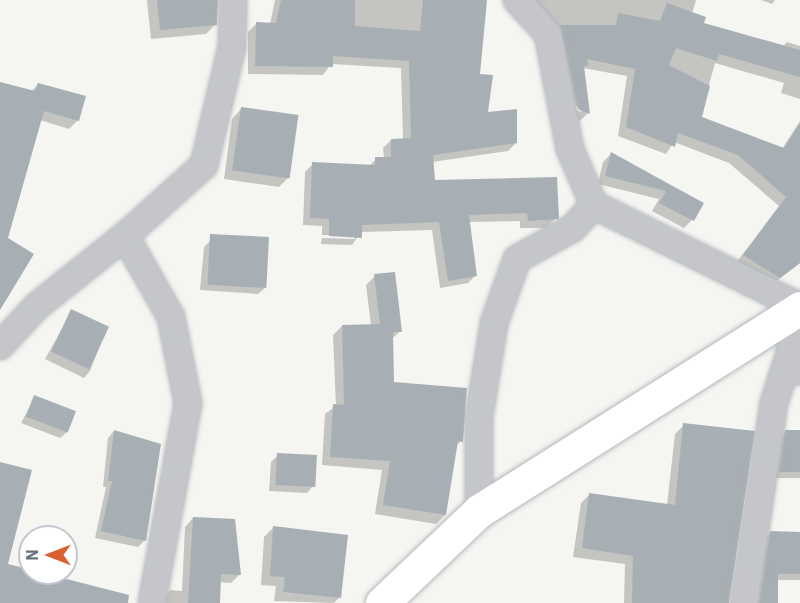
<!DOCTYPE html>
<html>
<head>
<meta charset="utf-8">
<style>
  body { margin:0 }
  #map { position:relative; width:800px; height:603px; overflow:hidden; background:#f5f5f2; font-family:"IBM Plex Sans",sans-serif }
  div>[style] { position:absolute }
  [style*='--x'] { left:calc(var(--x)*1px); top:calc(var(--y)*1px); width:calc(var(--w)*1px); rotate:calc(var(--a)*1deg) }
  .shadow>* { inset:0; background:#0003 }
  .building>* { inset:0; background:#a8afb4; transform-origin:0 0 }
  .roads { filter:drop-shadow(0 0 2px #b4b8bc) drop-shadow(0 0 2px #b4b8bc) }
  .street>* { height:26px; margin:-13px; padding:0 13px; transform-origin:13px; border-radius:13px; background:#c4c6ca }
  .secondary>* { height:33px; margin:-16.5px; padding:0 16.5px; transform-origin:16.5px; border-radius:16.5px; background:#fff }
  span { translate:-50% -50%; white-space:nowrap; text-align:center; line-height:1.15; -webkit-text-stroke:6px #fff; paint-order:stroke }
  .north { position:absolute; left:18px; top:525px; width:60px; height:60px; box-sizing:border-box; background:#fff; border:2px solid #c2c7cd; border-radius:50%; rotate:270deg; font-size:16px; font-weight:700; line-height:24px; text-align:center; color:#667381 }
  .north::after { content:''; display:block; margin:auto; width:21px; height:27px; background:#d8612f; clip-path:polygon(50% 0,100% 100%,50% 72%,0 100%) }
</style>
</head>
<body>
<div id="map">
  <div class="shadow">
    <div style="clip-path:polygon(147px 0,218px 0,216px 24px,206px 34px,151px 39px)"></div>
    <div style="clip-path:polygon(275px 0,485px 0,479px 76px,487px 114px,516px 143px,508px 151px,432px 162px,433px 182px,556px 178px,554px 220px,546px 228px,520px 228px,520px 221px,468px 222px,476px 275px,468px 283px,440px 288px,432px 230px,361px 232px,352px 245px,321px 244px,322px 238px,355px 239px,355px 236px,322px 235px,322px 226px,303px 225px,305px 172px,313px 164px,369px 166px,376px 159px,384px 158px,383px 148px,391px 140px,403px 140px,401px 68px,331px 64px,323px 75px,248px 74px,248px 32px,256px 24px,270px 24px)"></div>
    <div style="clip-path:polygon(evenodd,522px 0,696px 0,692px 14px,702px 24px,783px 46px,787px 42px,800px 46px,800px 99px,781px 93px,784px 83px,715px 63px,700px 118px,782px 149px,800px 121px,800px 263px,770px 286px,736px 263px,779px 206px,729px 163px,674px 142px,666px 154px,618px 136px,627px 76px,583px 68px,588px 113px,580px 121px,570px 117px,522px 0,571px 105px,581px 108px,581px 112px,570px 108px,571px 105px)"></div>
    <div style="clip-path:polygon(761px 0,775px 0,772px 4px)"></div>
    <div style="clip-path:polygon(38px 84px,78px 120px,69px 129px,40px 120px,0 202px,0 87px,31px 92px)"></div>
    <div style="clip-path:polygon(241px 109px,289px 177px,279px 187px,224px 179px,232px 119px)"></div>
    <div style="clip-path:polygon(611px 154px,667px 184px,664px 191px,670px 186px,692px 220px,684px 228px,652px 211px,659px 199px,598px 184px,603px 162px)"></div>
    <div style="clip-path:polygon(211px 240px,265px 288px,258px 294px,200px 290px,204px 247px)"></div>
    <div style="clip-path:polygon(375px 276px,400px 331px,391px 340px,392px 384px,461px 441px,455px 447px,445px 515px,436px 524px,375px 514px,382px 470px,322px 465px,325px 414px,336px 406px,333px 335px,342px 326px,371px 325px,366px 285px)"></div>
    <div style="clip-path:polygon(72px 311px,107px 328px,90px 371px,84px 378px,45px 359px)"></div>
    <div style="clip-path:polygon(35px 397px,67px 432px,60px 438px,21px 423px)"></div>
    <div style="clip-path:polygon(684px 425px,729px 603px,624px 603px,625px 564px,573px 557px,581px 503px,590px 494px,667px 505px,675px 434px)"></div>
    <div style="clip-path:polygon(114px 431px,145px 540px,138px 547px,95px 538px,106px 487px,103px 487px,108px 438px)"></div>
    <div style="clip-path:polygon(786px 431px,800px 432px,800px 478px,773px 478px,779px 438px)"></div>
    <div style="clip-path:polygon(278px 455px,313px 486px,307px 493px,269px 491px,271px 462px)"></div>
    <div style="clip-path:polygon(193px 518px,239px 575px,231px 583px,219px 582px,219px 603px,162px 603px,170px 590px,182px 591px,185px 527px)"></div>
    <div style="clip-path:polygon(274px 527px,339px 598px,334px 603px,274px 601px,276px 586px,261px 585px,264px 537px)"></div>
    <div style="clip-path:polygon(771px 533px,800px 533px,800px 580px,777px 580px,776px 603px,754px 603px,764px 539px)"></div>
  </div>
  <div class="building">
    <div style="clip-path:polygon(157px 0,218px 0,217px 25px,160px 30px)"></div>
    <div style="clip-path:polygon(281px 0,355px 0,355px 26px,420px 31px,423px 0,487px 0,480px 74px,493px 75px,488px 112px,517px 109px,517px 143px,433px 155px,435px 180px,557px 177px,559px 219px,528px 221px,527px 213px,469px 215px,477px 276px,448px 281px,439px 222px,362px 225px,362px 238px,329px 236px,329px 219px,310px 218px,312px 162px,375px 165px,375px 157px,391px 157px,391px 139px,411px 138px,409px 61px,333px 56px,333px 67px,255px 66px,256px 22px,276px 23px)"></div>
    <div style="clip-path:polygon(667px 3px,706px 17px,704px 23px,800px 50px,800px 77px,719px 54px,717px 61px,676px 48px,669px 65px,710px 86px,702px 117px,784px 148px,800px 123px,800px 263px,780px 278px,743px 255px,786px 197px,738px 155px,678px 133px,675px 147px,626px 127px,635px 69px,587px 59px,588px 66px,584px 66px,590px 114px,578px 109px,560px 25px,616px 25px,618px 13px,660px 21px)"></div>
    <div style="clip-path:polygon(0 82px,35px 91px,38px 83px,86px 96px,79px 121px,44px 111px,8px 238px,34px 254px,0 310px)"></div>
    <div style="left:241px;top:107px;width:58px;height:64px;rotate:8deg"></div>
    <div style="clip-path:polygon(611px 152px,669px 184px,667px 188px,669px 184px,704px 203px,694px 221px,659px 203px,666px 191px,605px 176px)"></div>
    <div style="left:269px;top:237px;width:51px;height:59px;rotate:93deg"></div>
    <div style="clip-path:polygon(395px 272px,402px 332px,393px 332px,394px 382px,467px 388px,463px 442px,458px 441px,446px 515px,383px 505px,390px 461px,330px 457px,333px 404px,344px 405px,342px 325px,380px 324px,374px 274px)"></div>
    <div style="left:71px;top:309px;width:42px;height:47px;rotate:25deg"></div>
    <div style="left:34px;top:395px;width:45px;height:23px;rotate:21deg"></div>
    <div style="clip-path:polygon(683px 423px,755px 431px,729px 603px,632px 603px,633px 556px,582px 548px,589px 493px,675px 505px)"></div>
    <div style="clip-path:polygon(114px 430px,161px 444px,146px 541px,101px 531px,112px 481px,108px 481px)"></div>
    <div style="clip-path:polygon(785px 430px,800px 430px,800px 472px,779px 472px)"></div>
    <div style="left:277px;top:453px;width:40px;height:32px;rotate:3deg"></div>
    <div style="clip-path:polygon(0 462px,32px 470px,8px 564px,129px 595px,128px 603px,0 603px)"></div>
    <div style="clip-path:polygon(193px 517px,235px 519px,241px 575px,221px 574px,220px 603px,188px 603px)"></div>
    <div style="clip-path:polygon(273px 526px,348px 535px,341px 598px,283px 592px,285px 577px,270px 576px)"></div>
    <div style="clip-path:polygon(770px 531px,800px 532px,800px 574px,778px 574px,778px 603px,759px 603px)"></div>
  </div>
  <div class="roads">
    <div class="street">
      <div style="--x:517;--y:0;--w:46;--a:47.6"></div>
      <div style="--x:548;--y:34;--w:117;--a:79.2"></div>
      <div style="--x:570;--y:149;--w:61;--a:66.8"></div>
      <div style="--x:594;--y:205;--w:230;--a:26.3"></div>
      <div style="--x:125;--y:236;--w:93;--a:60.4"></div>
      <div style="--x:171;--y:317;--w:88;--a:78.8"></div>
      <div style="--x:188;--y:403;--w:203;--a:100.2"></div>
      <div style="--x:0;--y:346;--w:54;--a:-47.2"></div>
      <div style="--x:37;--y:306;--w:112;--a:-38.5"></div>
      <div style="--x:125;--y:236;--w:106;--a:-41.9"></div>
      <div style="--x:204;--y:165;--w:121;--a:-76.7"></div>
      <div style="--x:232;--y:47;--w:47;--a:-88.8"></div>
      <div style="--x:798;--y:371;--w:17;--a:-121"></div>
      <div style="--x:789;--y:356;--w:49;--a:-77.1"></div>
      <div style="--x:479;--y:511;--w:94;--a:-90"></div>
      <div style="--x:479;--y:417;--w:95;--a:-80.9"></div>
      <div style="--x:494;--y:323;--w:68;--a:-70.2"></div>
      <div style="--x:517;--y:259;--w:64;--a:-29"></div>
      <div style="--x:573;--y:228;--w:31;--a:-48"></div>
      <div style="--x:744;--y:603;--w:202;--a:-81.5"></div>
      <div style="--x:774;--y:403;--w:49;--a:-72.3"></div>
    </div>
    <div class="secondary">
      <div style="--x:382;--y:603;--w:134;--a:-43.5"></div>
      <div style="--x:479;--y:511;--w:380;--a:-32.3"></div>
    </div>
  </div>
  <div class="north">N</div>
</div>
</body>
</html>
